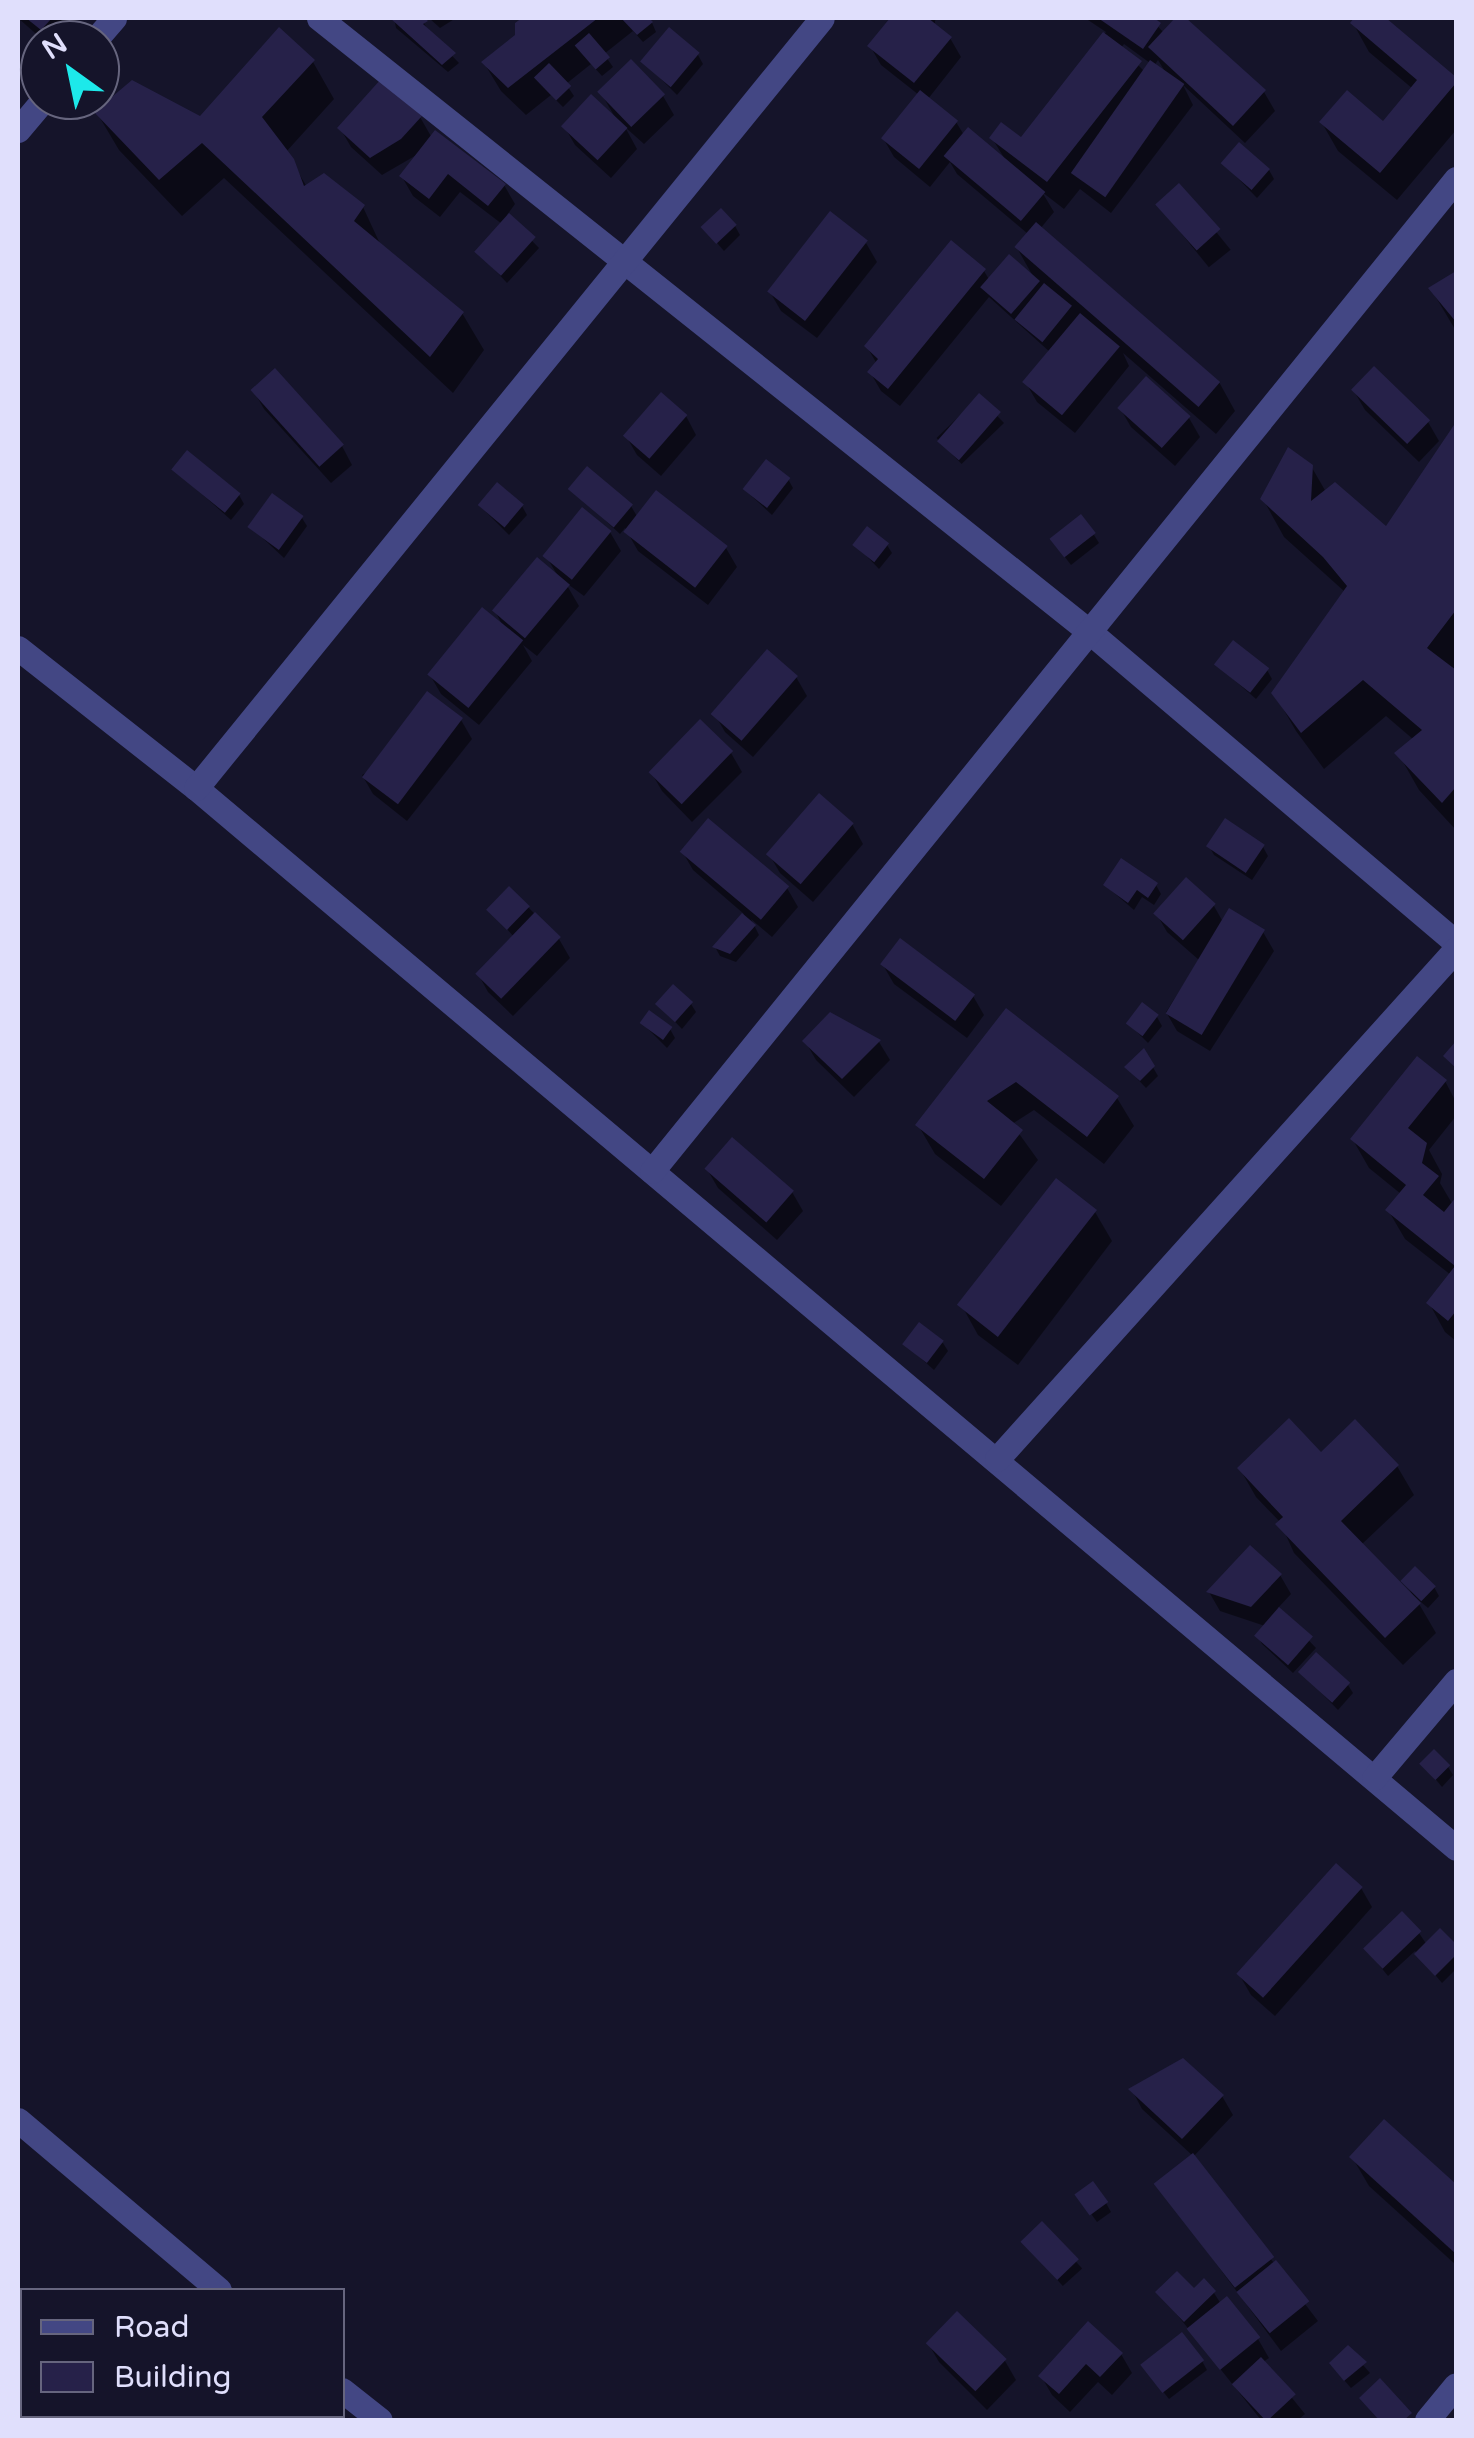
<!DOCTYPE html>
<html>
<head>
<meta charset="utf-8">
<style>
  body { margin:0 }
  #map { position:relative; width:1474px; height:2438px; overflow:hidden; background:#15142a; font-family:"Varela Round",sans-serif }
  div>[style] { position:absolute }
  [style*='--x'] { left:calc(var(--x)*1px); top:calc(var(--y)*1px); width:calc(var(--w)*1px); rotate:calc(var(--a)*1deg) }
  .shadow>* { inset:0; background:#0007; transform-origin:0 0 }
  .building>* { inset:0; background:#262149; transform-origin:0 0 }
  .minor>* { height:25px; margin:-12.5px; padding:0 12.5px; transform-origin:12.5px; border-radius:12.5px; background:#434784 }
  span { translate:-50% -50%; white-space:nowrap; text-align:center; line-height:1.15; -webkit-text-stroke:8px #15142a; paint-order:stroke }
  .frame { position:absolute; inset:0; border:20px solid #e0dffc; pointer-events:none }
  .legend { position:absolute; left:20px; top:2288px; width:325px; height:130px; box-sizing:border-box; background:#15142a; border:2px solid #66657e; margin:0; padding:12px 18px; list-style:none; font-size:30px; color:#e0dffc }
  .legend li { display:flex; align-items:center; gap:20px; height:50px }
  .legend b { width:50px; border:2px solid #66657e }
  .north { position:absolute; left:20px; top:20px; width:100px; height:100px; box-sizing:border-box; background:#15142a; border:2px solid #66657e; border-radius:50%; rotate:327deg; font-size:28px; font-weight:700; line-height:40px; text-align:center; color:#e0dffc }
  .north::after { content:''; display:block; margin:auto; width:35px; height:45px; background:#1de9ea; clip-path:polygon(50% 0,100% 100%,50% 72%,0 100%) }
</style>
</head>
<body>
<div id="map">
  <div class="shadow">
    <div style="clip-path:polygon(18px 18px,78px 18px,59px 40px,43px 40px)"></div>
    <div style="clip-path:polygon(394px 18px,421px 18px,429px 32px,459px 63px,448px 72px,396px 28px)"></div>
    <div style="clip-path:polygon(429px 18px,456px 18px,440px 28px)"></div>
    <div style="clip-path:polygon(526px 18px,650px 18px,656px 32px,643px 42px,633px 31px,604px 54px,613px 67px,602px 76px,591px 64px,566px 84px,574px 96px,563px 107px,551px 95px,526px 115px,501px 91px,484px 63px,518px 36px,517px 24px)"></div>
    <div style="clip-path:polygon(evenodd,894px 18px,936px 18px,934px 25px,950px 38px,961px 57px,928px 99px,956px 122px,964px 135px,1006px 161px,992px 138px,1022px 141px,1106px 32px,1085px 18px,1150px 18px,1164px 33px,1183px 18px,1264px 92px,1275px 111px,1245px 143px,1183px 85px,1193px 105px,1111px 213px,1080px 189px,1064px 209px,1042px 192px,1054px 212px,1040px 229px,1219px 382px,1235px 411px,1216px 434px,1123px 353px,1129px 366px,1075px 433px,1037px 402px,1026px 383px,1051px 353px,989px 297px,900px 406px,881px 391px,870px 372px,877px 364px,867px 347px,984px 271px,990px 281px,1034px 278px,1017px 248px,1028px 234px,957px 174px,950px 162px,930px 187px,894px 157px,883px 138px,919px 95px,881px 65px,870px 46px,894px 18px,1124px 44px,1150px 63px,1144px 71px,1121px 48px,1124px 44px,894px 18px,1158px 60px,1167px 75px,1154px 66px,1158px 60px)"></div>
    <div style="clip-path:polygon(1357px 18px,1382px 18px,1456px 80px,1456px 130px,1397px 200px,1338px 151px,1322px 123px,1383px 125px,1413px 89px,1369px 52px,1353px 23px)"></div>
    <div style="clip-path:polygon(698px 55px,703px 64px,677px 95px,643px 61px)"></div>
    <div style="clip-path:polygon(313px 62px,334px 99px,286px 152px,307px 187px,363px 207px,382px 248px,462px 313px,484px 350px,453px 393px,224px 178px,182px 216px,119px 150px,97px 113px,201px 119px)"></div>
    <div style="clip-path:polygon(601px 93px,663px 96px,674px 115px,644px 144px,625px 127px,637px 149px,611px 178px,575px 145px,564px 126px,616px 119px)"></div>
    <div style="clip-path:polygon(420px 117px,432px 138px,504px 185px,515px 204px,507px 215px,539px 248px,507px 283px,477px 251px,502px 224px,460px 192px,440px 217px,413px 196px,402px 177px,420px 153px,382px 175px,351px 147px,340px 128px)"></div>
    <div style="clip-path:polygon(1224px 164px,1269px 170px,1274px 179px,1257px 198px)"></div>
    <div style="left:1179px;top:186px;width:82px;height:28px;rotate:51deg"></div>
    <div style="clip-path:polygon(735px 226px,740px 235px,724px 251px,704px 228px)"></div>
    <div style="clip-path:polygon(866px 243px,877px 262px,817px 338px,781px 311px,770px 292px)"></div>
    <div style="clip-path:polygon(1456px 273px,1456px 331px,1431px 289px)"></div>
    <div style="clip-path:polygon(1146px 380px,1189px 418px,1200px 437px,1175px 466px,1131px 427px,1120px 408px)"></div>
    <div style="clip-path:polygon(253px 390px,342px 446px,352px 465px,331px 483px,264px 409px)"></div>
    <div style="clip-path:polygon(1354px 391px,1428px 422px,1439px 441px,1419px 462px,1365px 410px)"></div>
    <div style="left:979px;top:397px;width:36px;height:59px;rotate:46deg"></div>
    <div style="clip-path:polygon(686px 416px,696px 435px,661px 476px,637px 455px,626px 436px)"></div>
    <div style="clip-path:polygon(1456px 426px,1456px 830px,1419px 790px,1398px 753px,1414px 740px,1386px 716px,1324px 769px,1296px 731px,1274px 693px,1345px 592px,1284px 537px,1263px 499px,1311px 466px,1326px 492px,1387px 529px)"></div>
    <div style="clip-path:polygon(175px 470px,239px 495px,244px 504px,231px 520px)"></div>
    <div style="clip-path:polygon(788px 479px,793px 488px,772px 515px,745px 490px)"></div>
    <div style="clip-path:polygon(571px 489px,631px 506px,638px 518px,726px 548px,737px 567px,708px 605px,638px 551px,625px 528px,620px 534px)"></div>
    <div style="clip-path:polygon(479px 505px,522px 506px,527px 515px,509px 535px)"></div>
    <div style="clip-path:polygon(302px 518px,307px 526px,284px 558px,252px 528px)"></div>
    <div style="clip-path:polygon(610px 532px,621px 551px,584px 596px,565px 582px,579px 606px,537px 656px,523px 645px,532px 661px,479px 725px,441px 694px,430px 675px,504px 628px,495px 611px,559px 578px,546px 556px)"></div>
    <div style="clip-path:polygon(1094px 535px,1099px 543px,1071px 565px,1058px 548px)"></div>
    <div style="clip-path:polygon(855px 544px,887px 545px,892px 553px,879px 569px)"></div>
    <div style="clip-path:polygon(1217px 665px,1267px 670px,1272px 679px,1256px 699px)"></div>
    <div style="clip-path:polygon(796px 677px,807px 696px,753px 757px,725px 732px,714px 713px)"></div>
    <div style="clip-path:polygon(461px 720px,472px 739px,407px 821px,373px 794px,362px 775px)"></div>
    <div style="clip-path:polygon(731px 753px,742px 772px,692px 822px,662px 791px,651px 772px)"></div>
    <div style="clip-path:polygon(852px 824px,863px 844px,813px 902px,780px 873px,769px 854px)"></div>
    <div style="clip-path:polygon(1209px 846px,1263px 847px,1268px 856px,1252px 880px,1214px 855px)"></div>
    <div style="clip-path:polygon(682px 851px,787px 888px,798px 907px,772px 937px,751px 919px,759px 935px,736px 962px,720px 956px,715px 947px,744px 914px,693px 870px)"></div>
    <div style="clip-path:polygon(1156px 885px,1161px 894px,1154px 905px,1142px 897px,1134px 910px,1106px 886px)"></div>
    <div style="clip-path:polygon(1214px 906px,1223px 922px,1263px 932px,1274px 951px,1210px 1051px,1177px 1031px,1166px 1012px,1199px 960px,1167px 932px,1156px 913px)"></div>
    <div style="clip-path:polygon(528px 907px,559px 939px,570px 958px,513px 1016px,488px 992px,478px 974px,514px 937px,490px 910px)"></div>
    <div style="clip-path:polygon(883px 965px,973px 996px,984px 1015px,967px 1038px,894px 984px)"></div>
    <div style="clip-path:polygon(691px 1004px,696px 1012px,682px 1029px,659px 1005px)"></div>
    <div style="clip-path:polygon(1007px 1012px,1117px 1098px,1134px 1126px,1104px 1164px,1034px 1110px,1012px 1124px,1038px 1160px,1001px 1206px,935px 1154px,918px 1125px)"></div>
    <div style="clip-path:polygon(1157px 1017px,1162px 1026px,1148px 1043px,1128px 1023px)"></div>
    <div style="clip-path:polygon(642px 1023px,670px 1029px,675px 1038px,667px 1048px)"></div>
    <div style="clip-path:polygon(805px 1041px,879px 1042px,890px 1060px,854px 1097px,816px 1060px)"></div>
    <div style="clip-path:polygon(1144px 1052px,1158px 1076px,1146px 1088px,1127px 1068px)"></div>
    <div style="clip-path:polygon(1445px 1081px,1456px 1102px,1456px 1116px,1429px 1150px,1442px 1174px,1440px 1183px,1453px 1205px,1456px 1201px,1456px 1341px,1445px 1332px,1429px 1303px,1451px 1275px,1405px 1239px,1388px 1210px,1401px 1194px,1369px 1168px,1353px 1140px)"></div>
    <div style="clip-path:polygon(707px 1169px,792px 1192px,803px 1211px,777px 1240px,718px 1188px)"></div>
    <div style="clip-path:polygon(1095px 1212px,1112px 1241px,1018px 1365px,978px 1335px,962px 1306px)"></div>
    <div style="clip-path:polygon(943px 1343px,948px 1351px,934px 1370px,906px 1345px)"></div>
    <div style="clip-path:polygon(1321px 1456px,1397px 1466px,1414px 1495px,1361px 1545px,1412px 1594px,1404px 1581px,1434px 1587px,1439px 1596px,1428px 1608px,1415px 1597px,1436px 1633px,1403px 1665px,1294px 1553px,1280px 1522px,1256px 1497px,1240px 1469px)"></div>
    <div style="clip-path:polygon(1280px 1575px,1291px 1594px,1278px 1608px,1316px 1648px,1293px 1673px,1262px 1644px,1257px 1635px,1265px 1626px,1220px 1611px,1209px 1592px)"></div>
    <div style="clip-path:polygon(1301px 1672px,1348px 1685px,1353px 1693px,1338px 1710px)"></div>
    <div style="clip-path:polygon(1422px 1763px,1448px 1767px,1453px 1775px,1442px 1787px)"></div>
    <div style="clip-path:polygon(1361px 1888px,1372px 1907px,1275px 2016px,1251px 1995px,1240px 1976px)"></div>
    <div style="clip-path:polygon(1440px 1931px,1456px 1948px,1456px 1969px,1442px 1983px,1415px 1951px,1388px 1976px,1366px 1949px,1419px 1933px,1427px 1945px)"></div>
    <div style="clip-path:polygon(1132px 2090px,1222px 2096px,1233px 2115px,1193px 2157px,1318px 2321px,1281px 2351px,1157px 2184px,1193px 2156px,1142px 2109px)"></div>
    <div style="clip-path:polygon(1384px 2122px,1456px 2187px,1456px 2265px,1369px 2186px,1352px 2157px)"></div>
    <div style="clip-path:polygon(1106px 2203px,1111px 2212px,1097px 2222px,1084px 2204px)"></div>
    <div style="left:1042px;top:2224px;width:60px;height:26px;rotate:48deg"></div>
    <div style="clip-path:polygon(1159px 2292px,1214px 2293px,1221px 2304px,1227px 2300px,1258px 2339px,1269px 2358px,1263px 2362px,1305px 2414px,1298px 2420px,1261px 2420px)"></div>
    <div style="clip-path:polygon(957px 2314px,1005px 2361px,1016px 2380px,987px 2410px,939px 2362px,928px 2343px)"></div>
    <div style="clip-path:polygon(1348px 2348px,1370px 2373px,1351px 2388px,1337px 2372px)"></div>
    <div style="clip-path:polygon(1121px 2354px,1132px 2373px,1112px 2395px,1098px 2382px,1070px 2412px,1052px 2395px,1041px 2376px)"></div>
    <div style="clip-path:polygon(1202px 2361px,1207px 2370px,1169px 2399px,1149px 2374px)"></div>
  </div>
  <div class="building">
    <div style="clip-path:polygon(26px 18px,52px 18px,41px 30px)"></div>
    <div style="clip-path:polygon(390px 18px,425px 18px,428px 21px,423px 24px,456px 53px,442px 65px)"></div>
    <div style="clip-path:polygon(522px 18px,598px 18px,508px 88px,481px 62px,515px 35px,515px 23px)"></div>
    <div style="clip-path:polygon(621px 18px,649px 18px,653px 22px,637px 35px)"></div>
    <div style="clip-path:polygon(890px 18px,928px 18px,952px 37px,914px 83px,867px 46px)"></div>
    <div style="clip-path:polygon(1098px 18px,1154px 18px,1161px 23px,1143px 49px)"></div>
    <div style="clip-path:polygon(1175px 18px,1186px 18px,1266px 90px,1233px 126px,1148px 47px)"></div>
    <div style="clip-path:polygon(1354px 18px,1386px 18px,1456px 77px,1456px 83px,1380px 173px,1319px 122px,1347px 90px,1383px 121px,1417px 80px,1350px 23px)"></div>
    <div style="clip-path:polygon(279px 27px,315px 60px,262px 117px,294px 159px,304px 186px,324px 173px,365px 205px,354px 221px,464px 312px,430px 357px,202px 143px,159px 180px,94px 112px,132px 80px,200px 116px)"></div>
    <div style="left:669px;top:27px;width:40px;height:45px;rotate:40deg"></div>
    <div style="clip-path:polygon(1103px 32px,1142px 61px,1047px 182px,989px 138px,1001px 122px,1021px 137px)"></div>
    <div style="left:589px;top:33px;width:32px;height:19px;rotate:49deg"></div>
    <div style="left:631px;top:59px;width:49px;height:47px;rotate:46deg"></div>
    <div style="left:1150px;top:60px;width:42px;height:138px;rotate:35deg"></div>
    <div style="left:549px;top:63px;width:32px;height:21px;rotate:46deg"></div>
    <div style="clip-path:polygon(381px 79px,422px 116px,401px 139px,370px 158px,337px 128px)"></div>
    <div style="left:920px;top:90px;width:49px;height:62px;rotate:39deg"></div>
    <div style="left:591px;top:94px;width:50px;height:44px;rotate:43deg"></div>
    <div style="left:968px;top:127px;width:101px;height:38px;rotate:40deg"></div>
    <div style="clip-path:polygon(435px 130px,506px 184px,488px 206px,448px 174px,429px 199px,399px 176px)"></div>
    <div style="left:1239px;top:142px;width:41px;height:28px;rotate:41deg"></div>
    <div style="left:1179px;top:183px;width:62px;height:32px;rotate:48deg"></div>
    <div style="left:721px;top:208px;width:23px;height:28px;rotate:47deg"></div>
    <div style="left:830px;top:211px;width:48px;height:102px;rotate:38deg"></div>
    <div style="left:509px;top:213px;width:36px;height:52px;rotate:42deg"></div>
    <div style="left:1036px;top:222px;width:244px;height:33px;rotate:41deg"></div>
    <div style="clip-path:polygon(951px 240px,986px 269px,888px 389px,867px 372px,878px 359px,864px 346px)"></div>
    <div style="left:1009px;top:254px;width:41px;height:44px;rotate:41deg"></div>
    <div style="clip-path:polygon(1456px 271px,1456px 322px,1428px 288px)"></div>
    <div style="left:1044px;top:283px;width:36px;height:47px;rotate:39deg"></div>
    <div style="left:1080px;top:313px;width:52px;height:90px;rotate:40deg"></div>
    <div style="left:1374px;top:366px;width:78px;height:33px;rotate:44deg"></div>
    <div style="left:275px;top:368px;width:103px;height:33px;rotate:48deg"></div>
    <div style="left:1146px;top:376px;width:60px;height:43px;rotate:42deg"></div>
    <div style="left:661px;top:392px;width:35px;height:58px;rotate:41deg"></div>
    <div style="left:979px;top:393px;width:29px;height:64px;rotate:41deg"></div>
    <div style="clip-path:polygon(1456px 422px,1456px 610px,1427px 648px,1456px 670px,1456px 787px,1442px 803px,1394px 753px,1422px 730px,1363px 680px,1301px 733px,1271px 693px,1347px 586px,1323px 557px,1260px 499px,1288px 447px,1313px 465px,1311px 501px,1335px 482px,1386px 526px)"></div>
    <div style="left:187px;top:450px;width:69px;height:25px;rotate:39deg"></div>
    <div style="left:766px;top:459px;width:31px;height:38px;rotate:38deg"></div>
    <div style="left:587px;top:466px;width:60px;height:30px;rotate:40deg"></div>
    <div style="left:497px;top:482px;width:35px;height:30px;rotate:40deg"></div>
    <div style="left:656px;top:490px;width:91px;height:53px;rotate:38deg"></div>
    <div style="left:272px;top:493px;width:39px;height:42px;rotate:36deg"></div>
    <div style="left:582px;top:507px;width:38px;height:63px;rotate:39deg"></div>
    <div style="left:1081px;top:514px;width:24px;height:40px;rotate:52deg"></div>
    <div style="left:867px;top:526px;width:28px;height:24px;rotate:38deg"></div>
    <div style="left:537px;top:557px;width:43px;height:70px;rotate:40deg"></div>
    <div style="left:482px;top:607px;width:53px;height:87px;rotate:39deg"></div>
    <div style="left:1233px;top:640px;width:46px;height:31px;rotate:38deg"></div>
    <div style="left:767px;top:649px;width:41px;height:86px;rotate:41deg"></div>
    <div style="left:427px;top:691px;width:45px;height:108px;rotate:37deg"></div>
    <div style="left:700px;top:719px;width:46px;height:74px;rotate:44deg"></div>
    <div style="left:819px;top:793px;width:46px;height:81px;rotate:41deg"></div>
    <div style="left:708px;top:818px;width:106px;height:44px;rotate:40deg"></div>
    <div style="left:1225px;top:818px;width:48px;height:34px;rotate:34deg"></div>
    <div style="clip-path:polygon(1121px 858px,1158px 883px,1148px 898px,1137px 890px,1128px 903px,1103px 885px)"></div>
    <div style="left:1186px;top:877px;width:40px;height:49px;rotate:42deg"></div>
    <div style="left:509px;top:886px;width:29px;height:33px;rotate:44deg"></div>
    <div style="left:1229px;top:908px;width:42px;height:123px;rotate:31deg"></div>
    <div style="left:535px;top:912px;width:36px;height:86px;rotate:44deg"></div>
    <div style="clip-path:polygon(742px 913px,756px 925px,730px 954px,712px 947px)"></div>
    <div style="left:900px;top:938px;width:94px;height:33px;rotate:37deg"></div>
    <div style="left:673px;top:984px;width:27px;height:27px;rotate:42deg"></div>
    <div style="left:1142px;top:1002px;width:21px;height:27px;rotate:37deg"></div>
    <div style="clip-path:polygon(1006px 1008px,1119px 1096px,1087px 1137px,1016px 1082px,987px 1101px,1023px 1130px,984px 1179px,915px 1125px)"></div>
    <div style="left:649px;top:1010px;width:29px;height:16px;rotate:36deg"></div>
    <div style="clip-path:polygon(830px 1012px,881px 1040px,842px 1079px,802px 1041px)"></div>
    <div style="clip-path:polygon(1456px 1041px,1456px 1068px,1443px 1056px)"></div>
    <div style="clip-path:polygon(1144px 1048px,1155px 1066px,1140px 1081px,1124px 1067px)"></div>
    <div style="clip-path:polygon(1417px 1056px,1447px 1080px,1408px 1128px,1427px 1143px,1422px 1163px,1439px 1176px,1423px 1195px,1444px 1212px,1456px 1197px,1456px 1311px,1448px 1321px,1426px 1303px,1455px 1266px,1385px 1210px,1406px 1185px,1350px 1139px)"></div>
    <div style="left:732px;top:1137px;width:82px;height:42px;rotate:41deg"></div>
    <div style="left:1056px;top:1178px;width:52px;height:161px;rotate:38deg"></div>
    <div style="left:919px;top:1322px;width:31px;height:28px;rotate:37deg"></div>
    <div style="clip-path:polygon(1289px 1418px,1321px 1452px,1355px 1419px,1399px 1465px,1341px 1521px,1421px 1603px,1385px 1638px,1275px 1524px,1283px 1517px,1237px 1468px)"></div>
    <div style="clip-path:polygon(1250px 1545px,1282px 1574px,1251px 1607px,1206px 1592px)"></div>
    <div style="left:1415px;top:1566px;width:29px;height:21px;rotate:44deg"></div>
    <div style="left:1279px;top:1607px;width:45px;height:38px;rotate:41deg"></div>
    <div style="left:1316px;top:1652px;width:46px;height:27px;rotate:42deg"></div>
    <div style="left:1434px;top:1749px;width:23px;height:21px;rotate:45deg"></div>
    <div style="left:1336px;top:1863px;width:36px;height:149px;rotate:42deg"></div>
    <div style="left:1402px;top:1911px;width:28px;height:54px;rotate:46deg"></div>
    <div style="clip-path:polygon(1440px 1928px,1456px 1944px,1456px 1955px,1435px 1976px,1414px 1954px)"></div>
    <div style="clip-path:polygon(1183px 2058px,1224px 2095px,1182px 2139px,1128px 2089px)"></div>
    <div style="clip-path:polygon(1384px 2119px,1456px 2184px,1456px 2254px,1349px 2157px)"></div>
    <div style="left:1193px;top:2153px;width:132px;height:50px;rotate:52deg"></div>
    <div style="left:1093px;top:2181px;width:26px;height:23px;rotate:54deg"></div>
    <div style="left:1042px;top:2221px;width:53px;height:30px;rotate:46deg"></div>
    <div style="left:1276px;top:2260px;width:53px;height:51px;rotate:51deg"></div>
    <div style="clip-path:polygon(1177px 2271px,1194px 2288px,1204px 2278px,1216px 2291px,1184px 2322px,1155px 2292px)"></div>
    <div style="left:1227px;top:2296px;width:53px;height:52px;rotate:51deg"></div>
    <div style="left:957px;top:2311px;width:69px;height:45px;rotate:44deg"></div>
    <div style="clip-path:polygon(1088px 2321px,1123px 2353px,1100px 2377px,1086px 2364px,1059px 2394px,1038px 2376px)"></div>
    <div style="left:1182px;top:2332px;width:36px;height:53px;rotate:52deg"></div>
    <div style="clip-path:polygon(1348px 2345px,1367px 2362px,1344px 2381px,1329px 2363px)"></div>
    <div style="left:1261px;top:2357px;width:51px;height:40px;rotate:47deg"></div>
    <div style="clip-path:polygon(1380px 2378px,1412px 2413px,1404px 2420px,1379px 2420px,1359px 2398px)"></div>
  </div>
  <div class="minor">
    <div style="--x:319;--y:18;--w:987;--a:38.54"></div>
    <div style="--x:1091;--y:633;--w:478;--a:40.3"></div>
    <div style="--x:95;--y:40;--w:29;--a:-49"></div>
    <div style="--x:18;--y:130;--w:39;--a:-50"></div>
    <div style="--x:18;--y:648;--w:226;--a:38.2"></div>
    <div style="--x:196;--y:788;--w:1647;--a:40.07"></div>
    <div style="--x:196;--y:788;--w:992;--a:-50.89"></div>
    <div style="--x:652;--y:1171;--w:1277;--a:-50.98"></div>
    <div style="--x:997;--y:1459;--w:686;--a:-48.01"></div>
    <div style="--x:1374;--y:1778;--w:127;--a:-49.8"></div>
    <div style="--x:18;--y:2120;--w:263;--a:40.2"></div>
    <div style="--x:342;--y:2390;--w:48;--a:38.3"></div>
    <div style="--x:136;--y:2420;--w:6;--a:-39"></div>
    <div style="--x:1427;--y:2420;--w:45;--a:-50.4"></div>
  </div>
  <div class="frame"></div>
  <ul class="legend">
  <li><b style="height:12px;background:#434784"></b>Road</li>
  <li><b style="height:28px;background:#262149"></b>Building</li>
  </ul>
  <div class="north">N</div>
</div>
</body>
</html>
